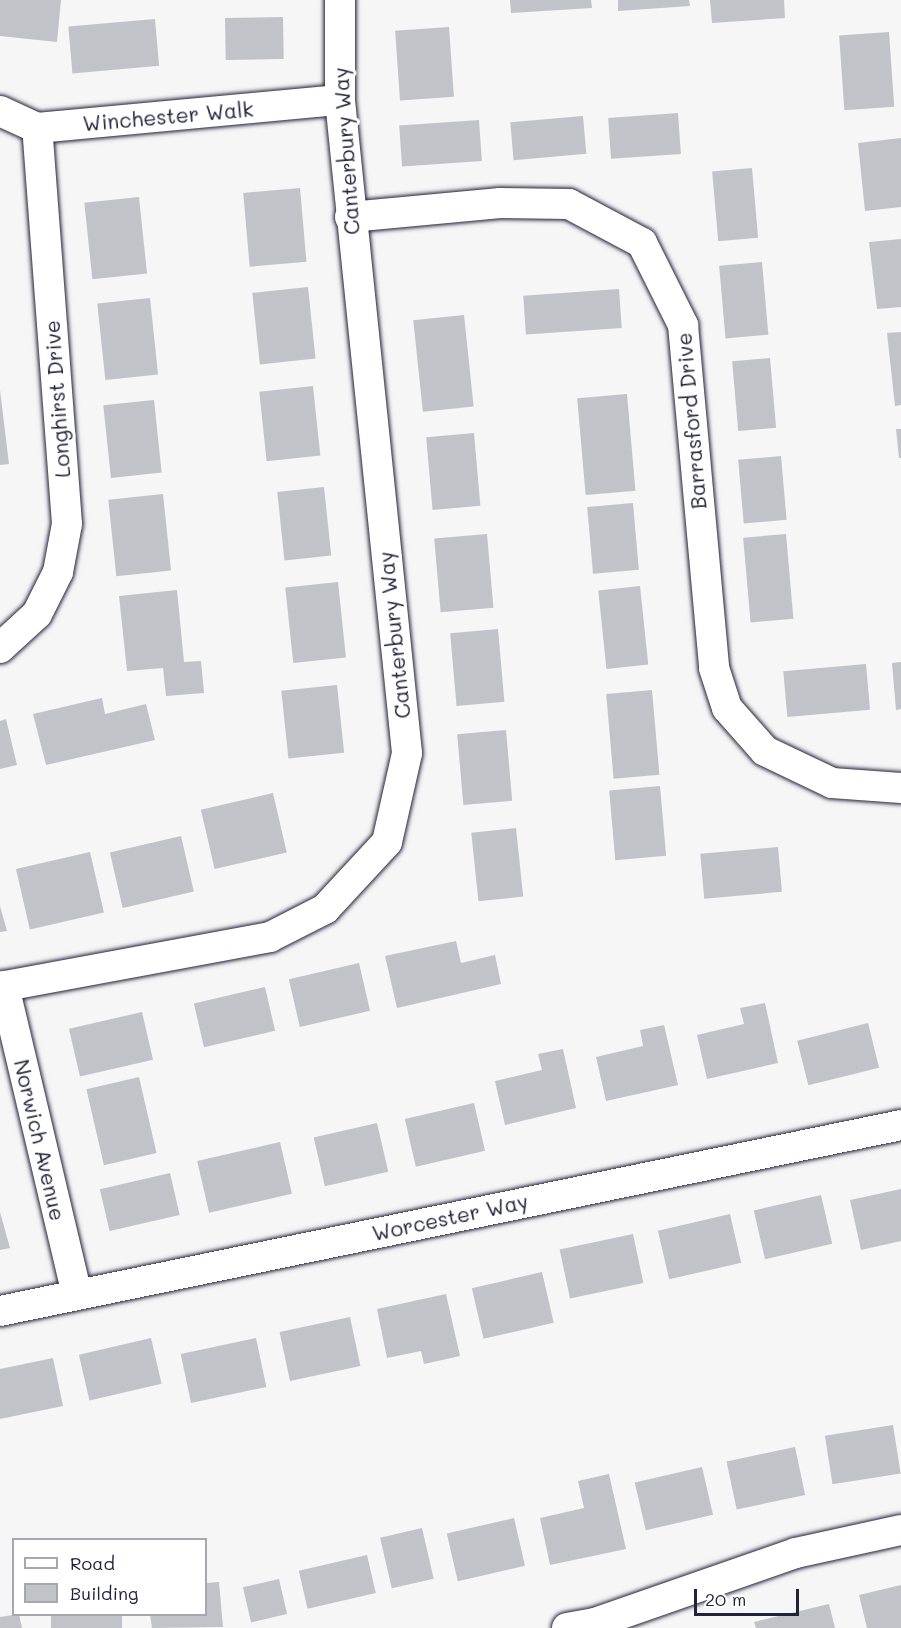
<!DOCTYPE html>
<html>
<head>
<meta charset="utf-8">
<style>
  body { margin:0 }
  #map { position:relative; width:901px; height:1628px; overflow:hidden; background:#f6f6f7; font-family:Mali,sans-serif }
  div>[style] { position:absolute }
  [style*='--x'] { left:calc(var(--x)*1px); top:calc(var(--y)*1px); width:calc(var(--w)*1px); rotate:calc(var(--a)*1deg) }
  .building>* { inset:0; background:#c2c2c9; transform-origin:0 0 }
  .roads { filter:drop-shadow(0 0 2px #22223b) drop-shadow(0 0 2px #22223b) }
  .street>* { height:30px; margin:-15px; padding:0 15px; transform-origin:15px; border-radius:15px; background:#fff }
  span { translate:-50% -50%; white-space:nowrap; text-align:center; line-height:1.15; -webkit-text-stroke:6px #fff; paint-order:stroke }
  .street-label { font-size:21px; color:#22223b }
  .legend { position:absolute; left:12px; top:1538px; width:195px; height:78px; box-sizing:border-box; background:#fff; border:2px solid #a7a7b1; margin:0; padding:8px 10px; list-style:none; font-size:18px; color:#22223b }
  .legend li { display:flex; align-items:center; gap:12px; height:30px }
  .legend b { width:30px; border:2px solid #a7a7b1 }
  .scale { position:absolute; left:694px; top:1589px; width:105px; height:27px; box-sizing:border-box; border:3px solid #22223b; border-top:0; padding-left:8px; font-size:18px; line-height:21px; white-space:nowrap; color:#22223b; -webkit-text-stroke:4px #fff; paint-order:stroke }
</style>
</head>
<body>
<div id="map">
  <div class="building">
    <div style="clip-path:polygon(0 0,61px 0,57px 42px,0 36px)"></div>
    <div style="clip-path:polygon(510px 0,591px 0,592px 8px,511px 13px)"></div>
    <div style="clip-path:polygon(618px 0,689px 0,690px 6px,618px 11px)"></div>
    <div style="clip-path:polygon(710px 0,784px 0,785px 18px,712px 23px)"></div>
    <div style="left:283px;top:17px;width:42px;height:58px;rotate:89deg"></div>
    <div style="left:155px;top:19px;width:47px;height:87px;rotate:85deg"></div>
    <div style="left:449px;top:27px;width:70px;height:54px;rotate:86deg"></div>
    <div style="left:889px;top:32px;width:75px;height:50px;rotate:86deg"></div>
    <div style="left:678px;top:113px;width:41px;height:70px;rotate:86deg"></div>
    <div style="left:583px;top:116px;width:38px;height:73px;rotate:85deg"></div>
    <div style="left:479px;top:120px;width:41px;height:80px;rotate:86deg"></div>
    <div style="clip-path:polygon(901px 138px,901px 207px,865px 211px,858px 143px)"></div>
    <div style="left:752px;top:168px;width:70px;height:40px;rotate:85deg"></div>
    <div style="left:300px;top:188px;width:74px;height:57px;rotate:85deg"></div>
    <div style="left:139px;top:197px;width:77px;height:55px;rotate:84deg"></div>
    <div style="clip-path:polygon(901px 239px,901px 307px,877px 309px,869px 242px)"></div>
    <div style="left:762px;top:262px;width:73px;height:43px;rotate:85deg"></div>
    <div style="left:308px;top:287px;width:72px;height:56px;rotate:84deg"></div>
    <div style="left:619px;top:289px;width:39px;height:96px;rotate:86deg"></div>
    <div style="left:150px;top:298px;width:77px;height:53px;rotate:84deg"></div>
    <div style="left:464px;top:315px;width:92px;height:51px;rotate:84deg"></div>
    <div style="clip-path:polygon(901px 332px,901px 405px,895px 406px,887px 333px)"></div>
    <div style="left:770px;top:358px;width:70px;height:38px;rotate:85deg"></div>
    <div style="left:313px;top:386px;width:70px;height:54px;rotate:84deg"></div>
    <div style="clip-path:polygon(0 390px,9px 464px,0 465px)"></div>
    <div style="left:627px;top:394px;width:97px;height:50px;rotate:85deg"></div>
    <div style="left:154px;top:400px;width:73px;height:51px;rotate:84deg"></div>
    <div style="clip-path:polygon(896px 429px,901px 429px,901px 458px,899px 458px)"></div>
    <div style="left:474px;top:433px;width:73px;height:48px;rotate:85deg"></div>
    <div style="left:781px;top:456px;width:64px;height:43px;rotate:85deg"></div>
    <div style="left:324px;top:487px;width:69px;height:47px;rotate:84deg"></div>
    <div style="left:163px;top:494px;width:77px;height:55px;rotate:84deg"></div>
    <div style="left:633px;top:503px;width:67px;height:46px;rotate:85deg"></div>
    <div style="left:487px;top:534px;width:74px;height:53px;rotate:85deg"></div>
    <div style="left:786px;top:534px;width:85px;height:43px;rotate:85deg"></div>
    <div style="left:338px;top:582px;width:76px;height:53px;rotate:84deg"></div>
    <div style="left:640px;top:586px;width:79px;height:42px;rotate:84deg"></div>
    <div style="clip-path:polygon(177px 590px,184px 662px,201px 661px,204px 693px,166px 696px,163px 668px,127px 671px,119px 596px)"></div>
    <div style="left:498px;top:629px;width:73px;height:48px;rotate:85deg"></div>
    <div style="clip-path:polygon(901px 662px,901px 709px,896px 710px,892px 663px)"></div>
    <div style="left:866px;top:664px;width:46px;height:83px;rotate:85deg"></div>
    <div style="left:337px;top:685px;width:68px;height:56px;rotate:84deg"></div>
    <div style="left:652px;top:690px;width:85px;height:46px;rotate:85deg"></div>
    <div style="clip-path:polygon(102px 698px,105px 714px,146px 704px,155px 740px,46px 765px,33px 714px)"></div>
    <div style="clip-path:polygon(6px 719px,17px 765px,0 769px,0 721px)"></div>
    <div style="left:506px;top:730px;width:71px;height:49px;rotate:85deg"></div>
    <div style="left:660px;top:786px;width:70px;height:51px;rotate:85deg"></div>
    <div style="left:273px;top:793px;width:61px;height:74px;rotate:77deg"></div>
    <div style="left:516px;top:828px;width:69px;height:45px;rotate:84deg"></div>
    <div style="left:181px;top:836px;width:57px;height:73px;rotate:77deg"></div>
    <div style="left:778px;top:847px;width:45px;height:78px;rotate:85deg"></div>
    <div style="left:90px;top:852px;width:62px;height:76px;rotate:77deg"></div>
    <div style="clip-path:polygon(0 906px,7px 931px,0 932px)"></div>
    <div style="clip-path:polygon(456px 941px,461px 963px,495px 955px,501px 984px,397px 1008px,385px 956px)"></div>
    <div style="left:359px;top:963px;width:49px;height:72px;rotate:77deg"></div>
    <div style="left:265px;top:987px;width:45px;height:73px;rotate:77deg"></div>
    <div style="clip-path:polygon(765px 1003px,778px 1063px,707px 1079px,697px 1035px,744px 1024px,740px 1008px)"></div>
    <div style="left:142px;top:1012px;width:49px;height:75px;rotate:77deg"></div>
    <div style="left:868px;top:1023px;width:46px;height:73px;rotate:76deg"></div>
    <div style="clip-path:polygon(664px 1025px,678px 1085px,606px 1101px,596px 1057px,643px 1046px,640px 1030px)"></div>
    <div style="clip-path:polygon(563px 1049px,576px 1108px,505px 1125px,495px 1081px,542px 1070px,538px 1054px)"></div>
    <div style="left:139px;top:1077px;width:78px;height:54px;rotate:77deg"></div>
    <div style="left:474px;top:1103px;width:49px;height:71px;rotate:77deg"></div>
    <div style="left:377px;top:1123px;width:50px;height:65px;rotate:77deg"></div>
    <div style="left:280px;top:1142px;width:53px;height:85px;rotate:77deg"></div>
    <div style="left:170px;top:1173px;width:43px;height:72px;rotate:77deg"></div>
    <div style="clip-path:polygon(901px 1189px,901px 1241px,861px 1250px,850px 1200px)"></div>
    <div style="left:821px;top:1195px;width:50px;height:69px;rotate:77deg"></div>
    <div style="clip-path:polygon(0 1212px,10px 1248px,0 1250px)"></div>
    <div style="left:730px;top:1214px;width:50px;height:74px;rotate:77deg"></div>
    <div style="left:633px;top:1234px;width:50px;height:75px;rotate:78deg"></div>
    <div style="left:542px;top:1272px;width:52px;height:72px;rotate:77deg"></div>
    <div style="clip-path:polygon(446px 1294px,460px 1356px,424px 1364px,421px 1351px,387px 1358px,377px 1309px)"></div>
    <div style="left:350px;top:1317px;width:50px;height:72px;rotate:78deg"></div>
    <div style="left:151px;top:1338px;width:47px;height:74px;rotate:77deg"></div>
    <div style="left:256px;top:1338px;width:50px;height:77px;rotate:78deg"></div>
    <div style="clip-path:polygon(53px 1358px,63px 1406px,0 1419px,0 1369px)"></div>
    <div style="left:893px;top:1425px;width:49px;height:69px;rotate:81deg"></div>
    <div style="left:795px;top:1447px;width:49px;height:70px;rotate:78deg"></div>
    <div style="left:702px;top:1467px;width:49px;height:69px;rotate:77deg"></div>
    <div style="clip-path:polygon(609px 1474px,626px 1549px,550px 1565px,540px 1518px,584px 1508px,578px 1481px)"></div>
    <div style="left:514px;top:1518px;width:49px;height:69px;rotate:77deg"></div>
    <div style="left:422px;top:1528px;width:52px;height:43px;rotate:77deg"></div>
    <div style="left:367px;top:1555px;width:39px;height:70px;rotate:77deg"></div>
    <div style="left:279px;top:1579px;width:36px;height:37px;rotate:77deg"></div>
    <div style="clip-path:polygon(219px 1582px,223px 1627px,152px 1628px,150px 1614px,206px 1614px,206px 1583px)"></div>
    <div style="clip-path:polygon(901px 1585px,901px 1628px,867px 1628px,859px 1595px)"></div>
    <div style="clip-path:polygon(829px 1604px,835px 1628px,756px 1628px,754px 1622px)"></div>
    <div style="clip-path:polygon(19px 1614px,22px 1628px,0 1628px,0 1617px)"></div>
    <div style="left:51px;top:1614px;width:71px;height:14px"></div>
  </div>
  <div class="roads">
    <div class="street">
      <div style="--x:0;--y:111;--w:41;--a:24.7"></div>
      <div style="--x:37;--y:128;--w:304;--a:-5.3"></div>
      <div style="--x:350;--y:217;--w:151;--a:-5.3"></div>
      <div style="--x:500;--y:203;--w:69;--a:0.8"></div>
      <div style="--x:569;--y:204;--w:83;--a:28.1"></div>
      <div style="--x:642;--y:243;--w:92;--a:63.4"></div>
      <div style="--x:683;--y:325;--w:344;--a:84.8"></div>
      <div style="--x:714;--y:668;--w:42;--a:72"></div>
      <div style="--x:727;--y:708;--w:57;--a:48.5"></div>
      <div style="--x:765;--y:751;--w:74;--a:25.5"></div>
      <div style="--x:832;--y:783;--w:69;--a:4.1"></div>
      <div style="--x:0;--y:648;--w:50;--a:-42.6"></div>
      <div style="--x:37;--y:614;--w:47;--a:-63.4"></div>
      <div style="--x:58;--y:572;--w:49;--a:-79.4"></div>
      <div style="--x:67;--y:524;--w:397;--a:-94.3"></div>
      <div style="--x:4;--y:986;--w:317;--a:76.7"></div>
      <div style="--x:0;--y:987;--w:275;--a:-10.5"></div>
      <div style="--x:270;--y:937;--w:62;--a:-27"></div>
      <div style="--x:325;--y:909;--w:91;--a:-47.2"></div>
      <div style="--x:387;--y:842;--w:91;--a:-77.3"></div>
      <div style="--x:407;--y:753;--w:656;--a:-95.86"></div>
      <div style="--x:340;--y:100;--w:100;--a:-90"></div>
      <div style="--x:0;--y:1311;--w:920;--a:-11.66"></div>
      <div style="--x:567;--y:1628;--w:28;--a:-10"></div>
      <div style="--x:595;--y:1623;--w:213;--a:-19.2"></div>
      <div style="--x:796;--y:1553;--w:107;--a:-12.4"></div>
    </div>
  </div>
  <div class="street-label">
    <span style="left:168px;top:116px;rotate:-5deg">Winchester Walk</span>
    <span style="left:346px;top:151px;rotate:-94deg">Canterbury Way</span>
    <span style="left:57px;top:399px;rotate:-94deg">Longhirst Drive</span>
    <span style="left:691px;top:421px;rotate:-95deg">Barrasford Drive</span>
    <span style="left:394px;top:635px;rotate:-96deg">Canterbury Way</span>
    <span style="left:40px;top:1140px;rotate:77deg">Norwich Avenue</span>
    <span style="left:450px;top:1217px;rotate:-12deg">Worcester Way</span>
  </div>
  <ul class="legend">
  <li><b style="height:8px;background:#fff"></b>Road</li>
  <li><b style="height:16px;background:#c2c2c9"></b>Building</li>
  </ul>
  <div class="scale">20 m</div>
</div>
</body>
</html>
